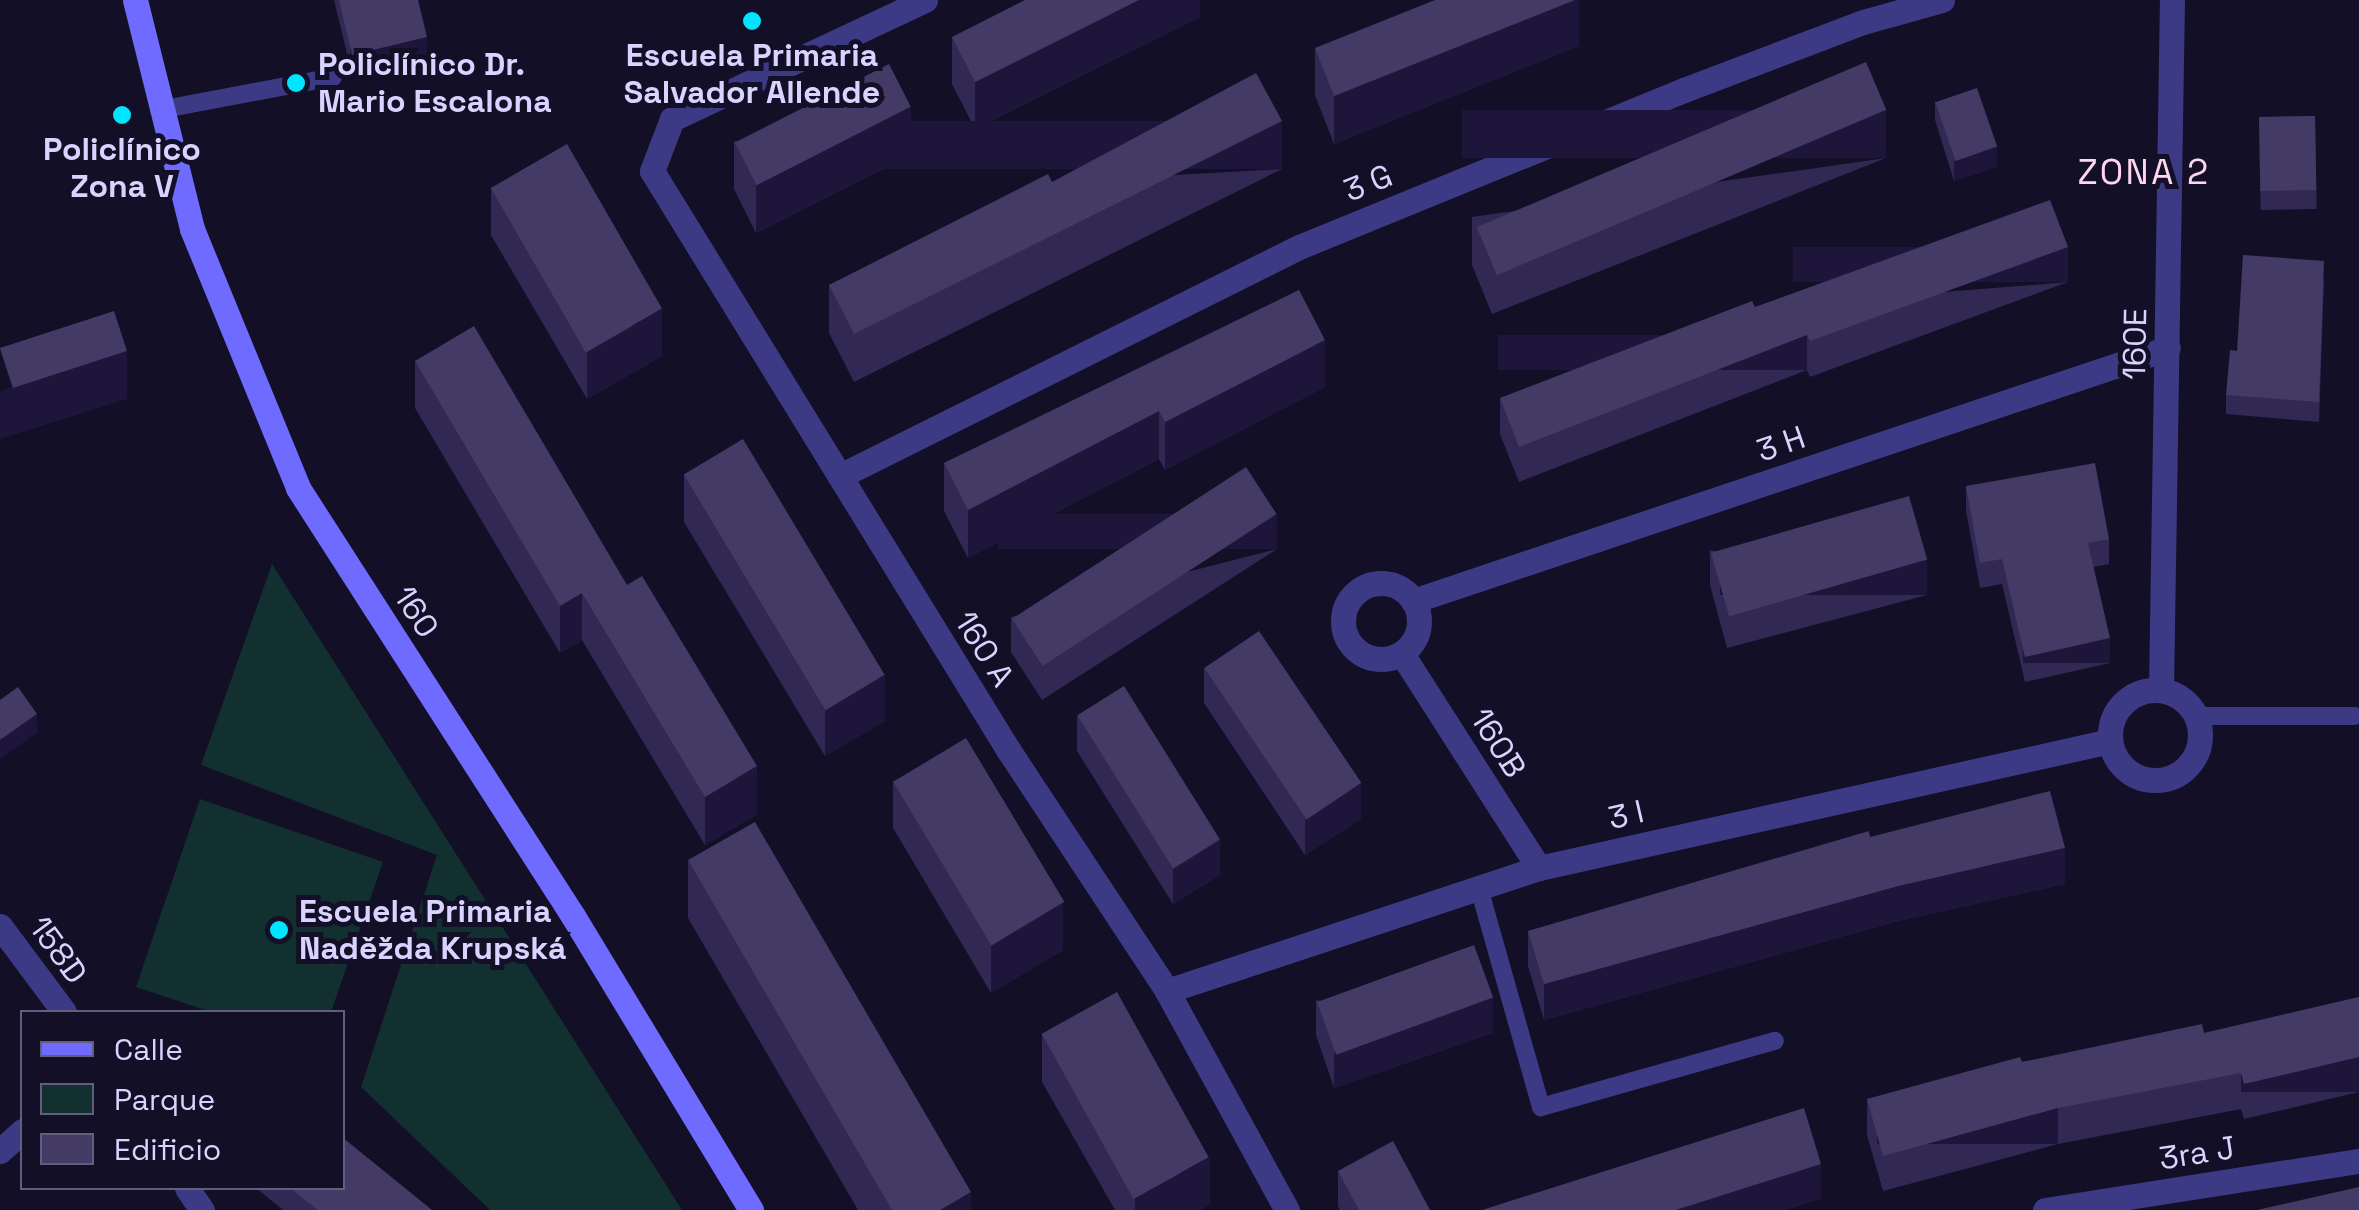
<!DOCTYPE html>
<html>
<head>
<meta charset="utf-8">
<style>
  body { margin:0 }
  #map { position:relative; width:2359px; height:1210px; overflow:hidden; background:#130f26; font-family:"Space Grotesk",sans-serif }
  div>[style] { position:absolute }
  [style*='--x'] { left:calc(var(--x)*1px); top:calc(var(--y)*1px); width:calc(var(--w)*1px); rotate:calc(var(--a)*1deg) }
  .green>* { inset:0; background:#12302f }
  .service>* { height:18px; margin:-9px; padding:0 9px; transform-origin:9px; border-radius:9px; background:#3d3a85 }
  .minor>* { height:25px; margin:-12.5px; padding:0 12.5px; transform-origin:12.5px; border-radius:12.5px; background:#3d3a85 }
  .minor>.ring { margin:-12.5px; padding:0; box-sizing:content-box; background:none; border:25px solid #3d3a85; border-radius:50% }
  .tertiary>* { height:25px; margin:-12.5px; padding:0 12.5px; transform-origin:12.5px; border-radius:12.5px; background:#3d3a85 }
  .secondary>* { height:25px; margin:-12.5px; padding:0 12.5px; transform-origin:12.5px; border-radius:12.5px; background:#6f6bff }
  .wall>* { inset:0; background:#312854; transform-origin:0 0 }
  .shaded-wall>* { inset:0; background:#1d163a; transform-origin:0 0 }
  .building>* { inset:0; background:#433a66; transform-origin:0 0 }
  .dots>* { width:28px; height:28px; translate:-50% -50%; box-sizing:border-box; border:5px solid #130f26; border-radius:50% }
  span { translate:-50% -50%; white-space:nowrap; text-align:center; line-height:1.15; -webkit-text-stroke:10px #130f26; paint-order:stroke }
  .poi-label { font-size:32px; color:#d9d4ff; font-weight:700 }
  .left { translate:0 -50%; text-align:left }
  .street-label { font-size:32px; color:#d9d4ff }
  .neighbourhood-label { font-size:35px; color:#ffd6f0; letter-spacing:2.5px }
  .legend { position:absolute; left:20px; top:1010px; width:325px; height:180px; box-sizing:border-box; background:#130f26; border:2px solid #625e7d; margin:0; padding:12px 18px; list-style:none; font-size:30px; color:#d9d4ff }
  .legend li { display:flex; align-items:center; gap:20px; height:50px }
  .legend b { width:50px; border:2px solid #625e7d }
</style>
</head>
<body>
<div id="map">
  <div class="green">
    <div style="clip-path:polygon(272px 564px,682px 1210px,490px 1210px,361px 1087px,437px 855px,201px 765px)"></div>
    <div style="clip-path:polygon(200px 799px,383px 862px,331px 1012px,211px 1012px,136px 987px)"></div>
  </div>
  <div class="service">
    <div style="--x:159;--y:110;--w:177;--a:-10.7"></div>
    <div style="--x:2196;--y:716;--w:158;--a:0"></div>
    <div style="--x:1479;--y:888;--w:228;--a:74.2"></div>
    <div style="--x:1541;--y:1107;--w:243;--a:-15.8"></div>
  </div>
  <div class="minor">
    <div style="--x:925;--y:0;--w:280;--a:154.8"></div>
    <div style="--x:672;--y:119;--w:56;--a:111"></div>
    <div style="--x:652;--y:171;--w:681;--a:58.39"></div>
    <div style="--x:1009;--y:751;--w:287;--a:56.6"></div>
    <div style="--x:1167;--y:991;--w:250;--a:61.3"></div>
    <div style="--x:840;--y:476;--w:513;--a:-26.52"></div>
    <div style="--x:1299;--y:247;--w:416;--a:-22.2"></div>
    <div style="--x:1684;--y:90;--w:191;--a:-20.8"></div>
    <div style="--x:1863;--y:22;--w:82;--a:-15.6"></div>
    <div class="ring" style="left:1343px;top:583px;width:51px;height:51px"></div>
    <div style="--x:1413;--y:601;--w:796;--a:-18.53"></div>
    <div style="--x:1402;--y:654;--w:254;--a:57.4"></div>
    <div style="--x:2161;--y:690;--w:690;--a:-89.09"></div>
    <div class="ring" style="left:2110px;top:690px;width:65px;height:65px"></div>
    <div style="--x:0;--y:926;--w:107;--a:53.3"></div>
    <div style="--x:1167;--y:991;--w:392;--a:-18.3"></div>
    <div style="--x:1539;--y:868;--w:585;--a:-12.54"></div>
    <div style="--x:0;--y:1151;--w:30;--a:-42"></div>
    <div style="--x:187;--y:1188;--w:27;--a:56"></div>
  </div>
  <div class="tertiary">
    <div style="--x:2045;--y:1210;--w:318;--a:-8.9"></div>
  </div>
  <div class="secondary">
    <div style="--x:135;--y:0;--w:236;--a:76"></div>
    <div style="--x:192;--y:229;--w:280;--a:67.7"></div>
    <div style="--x:298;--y:488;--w:509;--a:57.28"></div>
    <div style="--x:573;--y:916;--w:344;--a:58.8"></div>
  </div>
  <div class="wall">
    <div style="clip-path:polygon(334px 0,418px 0,427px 56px,352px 74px)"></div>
    <div style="clip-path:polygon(1200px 0,1200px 17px,975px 129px,952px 84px,952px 37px)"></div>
    <div style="clip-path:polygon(1579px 0,1579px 46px,1334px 144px,1315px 95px,1315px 48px)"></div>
    <div style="clip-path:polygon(1935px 101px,1997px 167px,1954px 181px,1935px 120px)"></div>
    <div style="left:2315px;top:116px;width:93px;height:56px;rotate:89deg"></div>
    <div style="clip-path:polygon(734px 141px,911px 155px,756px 233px,734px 189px)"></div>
    <div style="clip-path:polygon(1886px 158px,1492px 314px,1472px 265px,1472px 217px)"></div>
    <div style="clip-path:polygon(1282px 169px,854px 382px,829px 333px,829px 285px,1052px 182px)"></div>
    <div style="clip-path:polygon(491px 188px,662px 356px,587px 399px,491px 235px)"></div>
    <div style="clip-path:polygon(2324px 280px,2319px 422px,2226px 414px,2226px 395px,2237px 351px)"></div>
    <div style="clip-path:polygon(2068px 282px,1810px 377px,1807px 370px,1519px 482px,1500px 434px,1500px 398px,1755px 307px)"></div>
    <div style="clip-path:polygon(1299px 290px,1325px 387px,1165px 470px,1159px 459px,968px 558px,944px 511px,944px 463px)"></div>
    <div style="clip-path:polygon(415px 361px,627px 585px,757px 814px,705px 845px,582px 640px,560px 653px,415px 408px)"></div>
    <div style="clip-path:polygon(684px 474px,885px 721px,825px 756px,684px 522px)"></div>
    <div style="clip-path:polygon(1966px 486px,2109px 539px,2109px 564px,2093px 567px,2110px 663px,2025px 682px,2002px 584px,1980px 588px,1966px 511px)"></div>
    <div style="clip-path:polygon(1277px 549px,1042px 700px,1011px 652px,1011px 617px)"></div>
    <div style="clip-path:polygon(1710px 550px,1927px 595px,1727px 648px,1710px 585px)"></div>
    <div style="clip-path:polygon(1204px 668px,1361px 819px,1305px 855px,1204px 703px)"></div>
    <div style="clip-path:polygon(1077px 715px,1220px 875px,1173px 904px,1077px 751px)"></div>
    <div style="clip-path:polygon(893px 781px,1063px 950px,991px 993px,893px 828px)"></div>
    <div style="clip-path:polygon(1870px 837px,2065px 884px,1898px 921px,1544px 1020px,1528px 966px,1528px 931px)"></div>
    <div style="clip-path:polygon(688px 860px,971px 1210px,858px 1210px,688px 918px)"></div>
    <div style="clip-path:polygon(2359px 997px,2359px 1092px,2244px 1119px,2241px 1109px,2058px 1144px,1883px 1191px,1867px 1135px,1867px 1099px,2022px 1062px,2204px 1033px)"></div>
    <div style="clip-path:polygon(1316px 1000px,1493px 1033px,1334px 1088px,1316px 1035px)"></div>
    <div style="clip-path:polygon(1042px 1034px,1210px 1204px,1200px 1210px,1115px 1210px,1042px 1082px)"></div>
    <div style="clip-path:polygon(1338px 1171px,1430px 1210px,1340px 1210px,1338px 1206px)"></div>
    <div style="clip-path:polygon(256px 1188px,342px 1188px,432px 1210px,283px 1210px)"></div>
  </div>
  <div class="shaded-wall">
    <div style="clip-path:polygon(1139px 0,1200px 0,1200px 17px,975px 129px,975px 82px)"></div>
    <div style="clip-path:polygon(1575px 0,1579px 0,1579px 46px,1334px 144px,1334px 96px)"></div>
    <div style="left:427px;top:37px;width:19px;height:77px;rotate:90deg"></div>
    <div style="clip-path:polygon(911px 107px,911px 155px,756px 233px,756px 185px)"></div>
    <div style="left:1886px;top:110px;width:48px;height:424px;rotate:90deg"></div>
    <div style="left:1282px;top:121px;width:48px;height:478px;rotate:90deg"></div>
    <div style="clip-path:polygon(1997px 147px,1997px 167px,1954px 181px,1954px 161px)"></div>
    <div style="left:2068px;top:247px;width:35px;height:275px;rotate:90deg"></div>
    <div style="clip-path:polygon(662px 309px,662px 356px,587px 399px,587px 352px)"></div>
    <div style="left:1807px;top:335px;width:35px;height:309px;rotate:90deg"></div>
    <div style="clip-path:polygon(1325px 340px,1325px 387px,1165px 470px,1165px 422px)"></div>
    <div style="clip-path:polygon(127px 351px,127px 399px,0 439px,0 391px)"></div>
    <div style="clip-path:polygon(1159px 411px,1159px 459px,968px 558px,968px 510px)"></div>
    <div style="left:1277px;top:514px;width:35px;height:279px;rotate:90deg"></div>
    <div style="left:1927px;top:560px;width:35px;height:207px;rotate:90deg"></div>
    <div style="clip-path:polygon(582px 593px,582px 640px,560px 653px,560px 606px)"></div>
    <div style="left:2110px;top:638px;width:25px;height:87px;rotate:90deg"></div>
    <div style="clip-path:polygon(885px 674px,885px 721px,825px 756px,825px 709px)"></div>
    <div style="clip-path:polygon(37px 714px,37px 733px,0 759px,0 740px)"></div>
    <div style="clip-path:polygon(757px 766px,757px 814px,705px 845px,705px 797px)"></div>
    <div style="clip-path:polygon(1361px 783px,1361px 819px,1305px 855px,1305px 819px)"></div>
    <div style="clip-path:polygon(1220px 839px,1220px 875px,1173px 904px,1173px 868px)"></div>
    <div style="clip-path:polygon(2065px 848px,2065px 884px,1898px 921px,1544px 1020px,1544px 984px,1898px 886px)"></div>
    <div style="clip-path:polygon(1063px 902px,1063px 950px,991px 993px,991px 945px)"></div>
    <div style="clip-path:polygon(1493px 998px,1493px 1033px,1334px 1088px,1334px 1052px)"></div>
    <div style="left:2359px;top:1057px;width:35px;height:118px;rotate:90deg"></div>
    <div style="left:2058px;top:1108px;width:36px;height:181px;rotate:90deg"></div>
    <div style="clip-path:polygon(1210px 1157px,1210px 1204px,1200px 1210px,1135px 1210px,1135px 1198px)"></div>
    <div style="clip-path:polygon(1821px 1164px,1821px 1199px,1787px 1210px,1676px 1210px)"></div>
    <div style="clip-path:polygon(971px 1192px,971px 1210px,940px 1210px)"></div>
  </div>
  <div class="building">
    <div style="clip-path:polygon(339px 0,418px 0,427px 37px,352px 55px)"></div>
    <div style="clip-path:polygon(1025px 0,1139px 0,975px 82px,952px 37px)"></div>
    <div style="clip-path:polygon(1435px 0,1575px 0,1334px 96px,1315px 48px)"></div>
    <div style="left:1866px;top:62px;width:52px;height:423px;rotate:67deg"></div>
    <div style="left:889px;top:64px;width:48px;height:173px;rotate:63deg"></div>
    <div style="clip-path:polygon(1256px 73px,1282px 121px,854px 334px,829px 285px,1048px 174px,1052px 182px)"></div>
    <div style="left:1977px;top:88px;width:62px;height:44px;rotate:71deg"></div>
    <div style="left:2315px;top:116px;width:74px;height:56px;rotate:89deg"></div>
    <div style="left:567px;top:144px;width:190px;height:88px;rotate:60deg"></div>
    <div style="clip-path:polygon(2050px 200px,2068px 247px,1810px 341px,1807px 335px,1519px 447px,1500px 398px,1752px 301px,1755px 307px)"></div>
    <div style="clip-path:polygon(2243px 255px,2324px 261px,2319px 402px,2226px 395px,2230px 350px,2237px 351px)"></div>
    <div style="clip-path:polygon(1299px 290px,1325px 340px,1165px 422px,1159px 411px,968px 510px,944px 463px)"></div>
    <div style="left:114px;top:311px;width:42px;height:120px;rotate:72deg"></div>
    <div style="clip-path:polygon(474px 326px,627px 585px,642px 576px,757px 766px,705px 797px,582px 593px,560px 606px,415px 361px)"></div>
    <div style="left:743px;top:439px;width:275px;height:69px;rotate:59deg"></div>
    <div style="clip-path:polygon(2095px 463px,2109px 539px,2088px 543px,2110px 638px,2025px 657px,2002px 559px,1980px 563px,1966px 486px)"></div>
    <div style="left:1246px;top:467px;width:56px;height:279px;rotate:57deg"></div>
    <div style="left:1909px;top:496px;width:66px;height:206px;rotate:74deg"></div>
    <div style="left:1259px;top:631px;width:183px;height:66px;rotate:56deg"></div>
    <div style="left:1124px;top:686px;width:181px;height:55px;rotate:58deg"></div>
    <div style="clip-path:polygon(18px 687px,37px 714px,0 740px,0 700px)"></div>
    <div style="left:966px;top:738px;width:191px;height:85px;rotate:59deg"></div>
    <div style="clip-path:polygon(2050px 791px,2065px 848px,1898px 886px,1544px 984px,1528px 931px,1869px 831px,1870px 837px)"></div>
    <div style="clip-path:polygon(755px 822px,971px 1192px,940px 1210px,892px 1210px,688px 860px)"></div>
    <div style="left:1474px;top:945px;width:56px;height:167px;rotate:70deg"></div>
    <div style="left:1117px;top:992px;width:189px;height:86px;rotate:61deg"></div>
    <div style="clip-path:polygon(2359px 997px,2359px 1057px,2244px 1084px,2241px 1073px,2058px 1108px,1883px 1156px,1867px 1099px,2020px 1057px,2022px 1062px,2202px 1024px,2204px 1033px)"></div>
    <div style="clip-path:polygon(1804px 1108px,1821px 1164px,1676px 1210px,1482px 1210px)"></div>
    <div style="clip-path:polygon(342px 1137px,432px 1210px,318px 1210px,290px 1188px,342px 1188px)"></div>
    <div style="clip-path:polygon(1393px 1141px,1430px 1210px,1359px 1210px,1338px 1171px)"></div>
    <div style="clip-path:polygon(2359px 1187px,2359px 1210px,2257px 1210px)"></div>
  </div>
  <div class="dots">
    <div style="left:752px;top:21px;background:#00e5ff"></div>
    <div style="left:296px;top:83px;background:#00e5ff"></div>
    <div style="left:122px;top:115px;background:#00e5ff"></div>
    <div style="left:279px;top:930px;background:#00e5ff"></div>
  </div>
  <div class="poi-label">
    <span style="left:752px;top:74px">Escuela Primaria<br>Salvador Allende</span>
    <span class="left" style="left:318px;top:83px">Policlínico Dr.<br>Mario Escalona</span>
    <span style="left:122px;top:168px">Policlínico<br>Zona V</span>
    <span class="left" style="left:299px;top:930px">Escuela Primaria<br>Naděžda Krupská</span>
  </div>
  <div class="street-label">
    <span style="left:1368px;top:183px;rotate:-22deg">3 G</span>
    <span style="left:2135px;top:344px;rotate:-89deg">160E</span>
    <span style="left:1781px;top:444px;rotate:-19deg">3 H</span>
    <span style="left:416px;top:612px;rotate:57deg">160</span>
    <span style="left:984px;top:649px;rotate:58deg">160 A</span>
    <span style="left:1498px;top:743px;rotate:58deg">160B</span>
    <span style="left:1626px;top:815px;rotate:-13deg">3 I</span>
    <span style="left:58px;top:950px;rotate:54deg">158D</span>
    <span style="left:2197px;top:1153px;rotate:-9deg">3ra J</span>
  </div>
  <div class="neighbourhood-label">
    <span style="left:2144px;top:172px">ZONA 2</span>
  </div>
  <ul class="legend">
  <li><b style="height:12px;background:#6f6bff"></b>Calle</li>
  <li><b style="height:28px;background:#12302f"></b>Parque</li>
  <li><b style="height:28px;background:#433a66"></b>Edificio</li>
  </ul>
</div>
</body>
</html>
